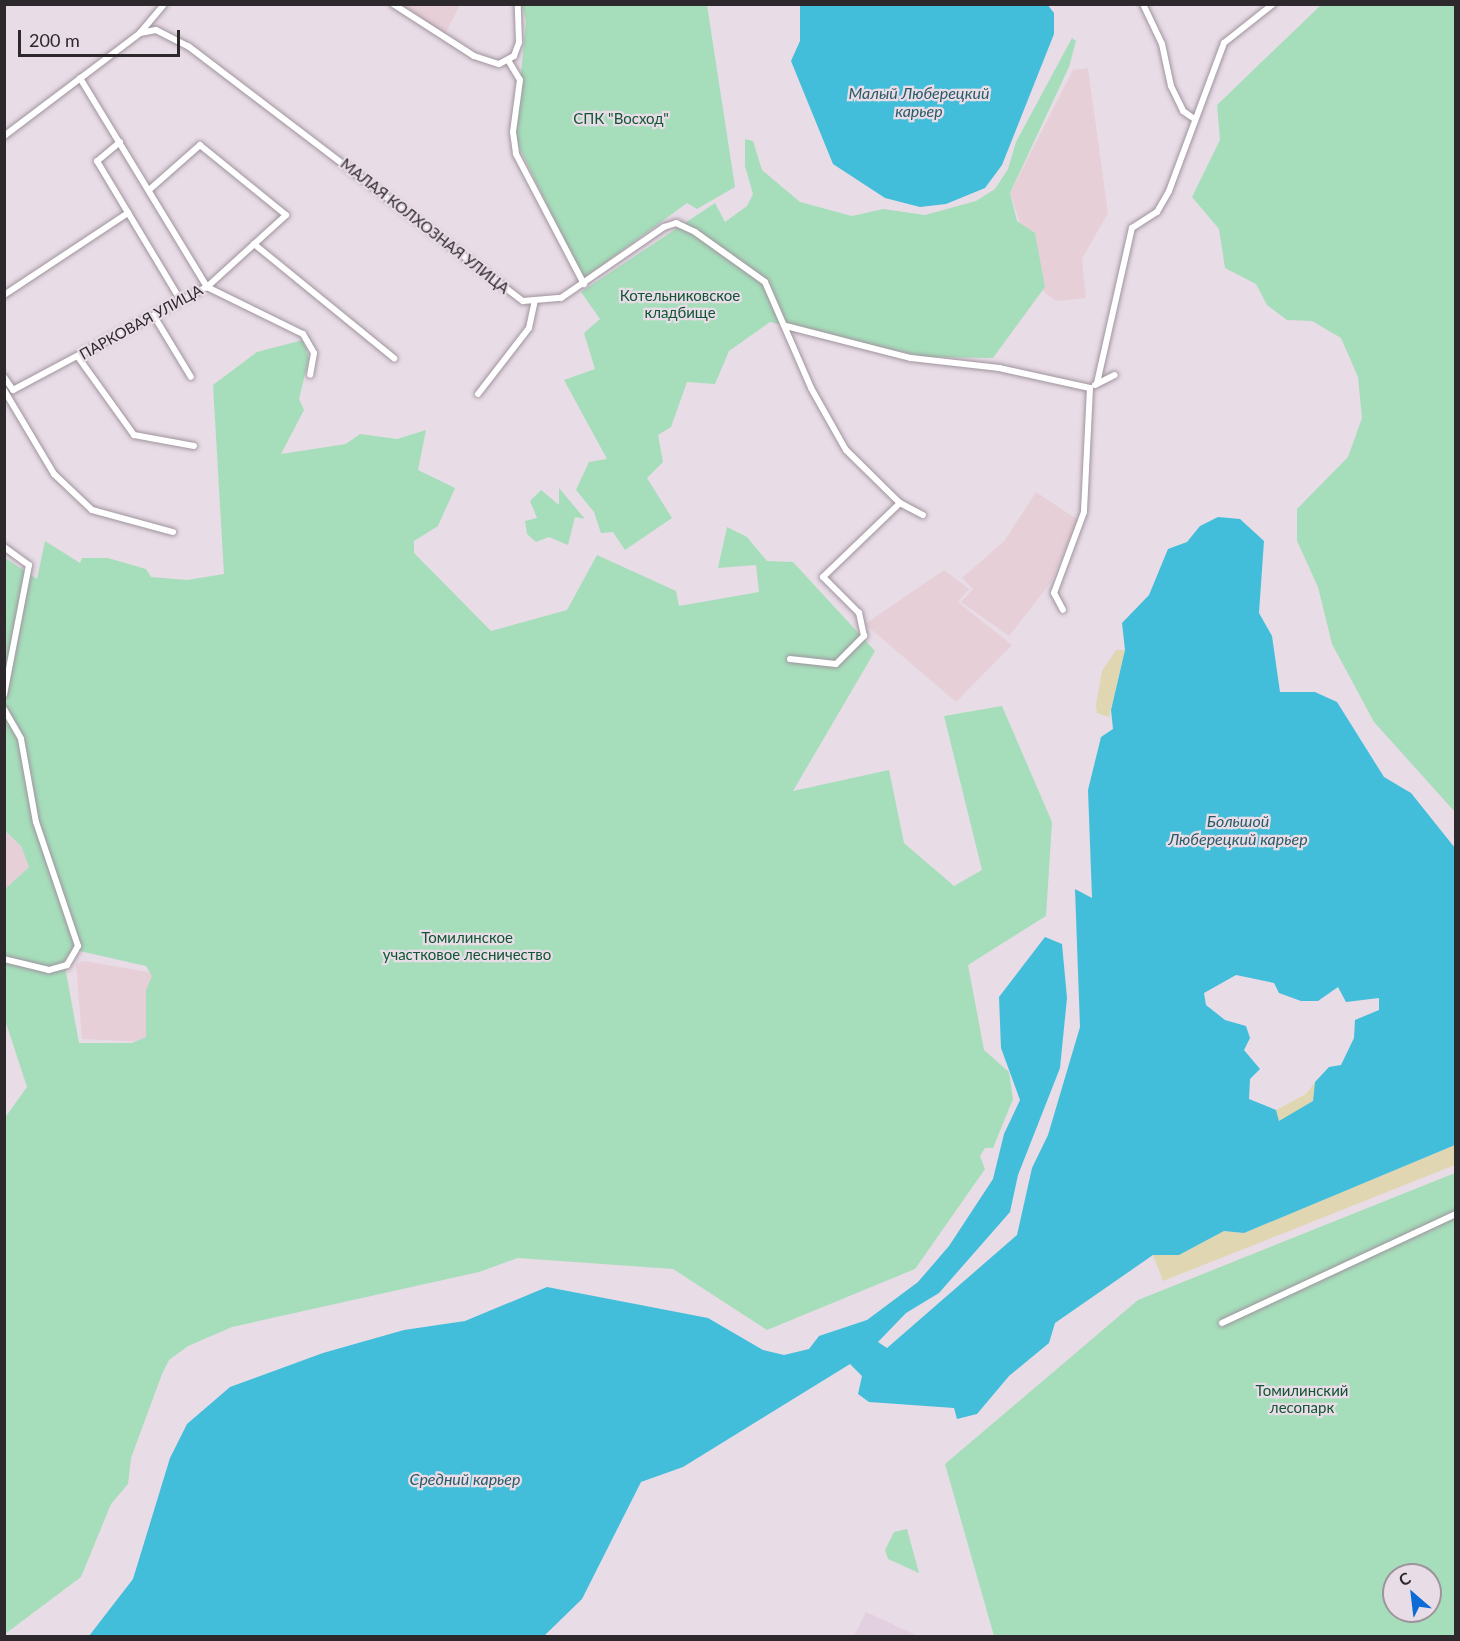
<!DOCTYPE html>
<html>
<head>
<meta charset="utf-8">
<style>
  body { margin:0 }
  #map { position:relative; width:1460px; height:1641px; overflow:hidden; background:#e8dce6; font-family:Lato,sans-serif }
  div>[style] { position:absolute }
  [style*='--x'] { left:calc(var(--x)*1px); top:calc(var(--y)*1px); width:calc(var(--w)*1px); rotate:calc(var(--a)*1deg) }
  .industrial>* { inset:0; background:#e7cfd8 }
  .built>* { inset:0; background:#e2d0e0 }
  .green>* { inset:0; background:#a6debb }
  .sand>* { inset:0; background:#e0d7b2 }
  .water>* { inset:0; background:#43beda }
  .roads { filter:drop-shadow(0 0 2px #9f949e) drop-shadow(0 0 2px #9f949e) }
  .minor>* { height:6px; margin:-3px; padding:0 3px; transform-origin:3px; border-radius:3px; background:#fff }
  span { translate:-50% -50%; white-space:nowrap; text-align:center; line-height:1.15; -webkit-text-stroke:4.5px #e8dce6; paint-order:stroke }
  .park-label { font-size:15px; color:#105534 }
  .street-label { font-size:15px; color:#2c282c }
  .water-label { font-size:16px; color:#295b67; font-style:italic }
  .frame { position:absolute; inset:0; border:6px solid #2c282c; pointer-events:none }
  .north { position:absolute; left:1382px; top:1563px; width:60px; height:60px; box-sizing:border-box; background:#e8dce6; border:2px solid #9d949c; border-radius:50%; rotate:332deg; font-size:16px; font-weight:700; line-height:24px; text-align:center; color:#2c282c }
  .north::after { content:''; display:block; margin:auto; width:21px; height:27px; background:#0c6bd4; clip-path:polygon(50% 0,100% 100%,50% 72%,0 100%) }
  .scale { position:absolute; left:18px; top:30px; width:162px; height:27px; box-sizing:border-box; border:3px solid #2c282c; border-top:0; padding-left:8px; font-size:18px; line-height:21px; white-space:nowrap; color:#2c282c; -webkit-text-stroke:4px #e8dce6; paint-order:stroke }
</style>
</head>
<body>
<div id="map">
  <div class="industrial">
    <div style="clip-path:polygon(402px 5px,460px 5px,445px 34px)"></div>
    <div style="clip-path:polygon(1088px 68px,1108px 213px,1082px 259px,1086px 298px,1056px 301px,1043px 291px,1010px 193px,1073px 70px)"></div>
    <div style="clip-path:polygon(1036px 492px,1078px 520px,1051px 582px,1009px 636px,961px 602px,973px 589px,962px 578px,1005px 540px)"></div>
    <div style="clip-path:polygon(944px 570px,969px 589px,958px 602px,1012px 645px,956px 702px,865px 624px)"></div>
    <div style="clip-path:polygon(4px 831px,21px 846px,29px 867px,5px 890px)"></div>
    <div style="clip-path:polygon(84px 961px,166px 975px,166px 1043px,82px 1039px,76px 964px)"></div>
  </div>
  <div class="built">
    <div style="clip-path:polygon(866px 1612px,918px 1636px,854px 1636px)"></div>
  </div>
  <div class="green">
    <div style="clip-path:polygon(522px 5px,707px 5px,735px 187px,697px 209px,687px 203px,586px 277px,581px 274px,515px 139px,526px 21px)"></div>
    <div style="clip-path:polygon(1321px 5px,1455px 5px,1455px 812px,1374px 722px,1332px 644px,1318px 587px,1297px 541px,1297px 509px,1348px 457px,1362px 418px,1358px 377px,1341px 338px,1312px 321px,1287px 320px,1267px 305px,1256px 284px,1225px 268px,1219px 229px,1192px 197px,1220px 140px,1217px 105px)"></div>
    <div style="clip-path:polygon(1072px 38px,1076px 41px,1069px 67px,1010px 193px,1017px 221px,1035px 233px,1045px 287px,993px 358px,925px 357px,770px 322px,729px 351px,715px 384px,687px 382px,671px 427px,658px 435px,663px 462px,647px 478px,672px 518px,625px 550px,613px 532px,601px 533px,594px 512px,576px 490px,589px 462px,607px 459px,564px 380px,595px 369px,584px 333px,600px 319px,581px 292px,715px 203px,725px 222px,747px 206px,753px 194px,745px 166px,745px 139px,753px 141px,762px 170px,800px 202px,852px 216px,883px 209px,925px 215px,976px 201px,995px 189px,1008px 169px,1016px 142px)"></div>
    <div style="clip-path:polygon(evenodd,303px 340px,309px 358px,299px 399px,304px 410px,281px 454px,346px 444px,360px 434px,397px 439px,426px 430px,418px 470px,455px 488px,438px 526px,414px 541px,414px 553px,491px 631px,567px 610px,597px 555px,676px 591px,679px 606px,759px 592px,756px 565px,718px 568px,727px 527px,747px 537px,767px 561px,793px 562px,875px 651px,793px 791px,889px 770px,904px 843px,954px 886px,982px 870px,944px 716px,1002px 706px,1052px 822px,1046px 916px,968px 965px,984px 1050px,1009px 1072px,1013px 1099px,993px 1148px,985px 1148px,980px 1156px,985px 1169px,915px 1269px,767px 1330px,673px 1269px,518px 1258px,479px 1272px,232px 1327px,188px 1346px,169px 1360px,162px 1374px,131px 1458px,128px 1484px,111px 1504px,81px 1577px,5px 1634px,4px 1119px,27px 1087px,5px 1020px,4px 890px,29px 867px,21px 846px,5px 831px,5px 558px,37px 579px,45px 541px,80px 563px,82px 558px,108px 558px,146px 569px,151px 577px,187px 580px,224px 574px,213px 385px,257px 352px,303px 340px,75px 950px,146px 966px,152px 976px,146px 990px,146px 1037px,132px 1043px,79px 1043px,64px 961px,75px 950px)"></div>
    <div style="clip-path:polygon(559px 488px,585px 519px,575px 517px,568px 545px,549px 537px,536px 542px,527px 534px,525px 521px,537px 518px,530px 501px,541px 490px,559px 505px)"></div>
    <div style="clip-path:polygon(evenodd,1455px 1173px,1455px 1636px,994px 1636px,945px 1464px,1138px 1300px,1455px 1173px,1394px 1575px,1430px 1575px,1430px 1611px,1394px 1611px,1394px 1575px)"></div>
    <div style="clip-path:polygon(907px 1529px,919px 1573px,888px 1559px,885px 1550px,894px 1532px)"></div>
  </div>
  <div class="sand">
    <div style="clip-path:polygon(1116px 650px,1125px 650px,1109px 717px,1097px 713px,1096px 705px,1102px 671px)"></div>
    <div style="clip-path:polygon(1315px 1082px,1313px 1101px,1279px 1122px,1276px 1110px,1306px 1094px)"></div>
    <div style="clip-path:polygon(1455px 1145px,1455px 1165px,1163px 1281px,1153px 1255px,1179px 1255px,1224px 1231px,1244px 1233px)"></div>
  </div>
  <div class="water">
    <div style="clip-path:polygon(1047px 4px,1054px 13px,1054px 34px,1002px 165px,985px 188px,946px 204px,920px 207px,885px 198px,833px 164px,791px 61px,800px 41px,800px 5px)"></div>
    <div style="clip-path:polygon(evenodd,1218px 517px,1240px 519px,1264px 541px,1259px 613px,1272px 636px,1280px 692px,1315px 692px,1337px 702px,1384px 777px,1411px 793px,1455px 848px,1455px 1145px,1244px 1233px,1224px 1231px,1179px 1255px,1153px 1255px,1055px 1323px,1049px 1343px,1009px 1376px,977px 1414px,957px 1419px,954px 1408px,869px 1402px,858px 1394px,862px 1376px,850px 1364px,683px 1467px,641px 1482px,582px 1599px,544px 1636px,89px 1636px,133px 1579px,170px 1458px,187px 1424px,230px 1387px,323px 1353px,404px 1330px,465px 1321px,547px 1287px,708px 1318px,763px 1350px,784px 1355px,809px 1349px,819px 1336px,867px 1320px,918px 1282px,949px 1246px,993px 1179px,1004px 1134px,1020px 1100px,1001px 1048px,999px 997px,1045px 937px,1062px 944px,1067px 998px,1060px 1068px,1018px 1175px,1010px 1212px,939px 1293px,906px 1313px,878px 1342px,887px 1348px,1017px 1235px,1032px 1168px,1048px 1135px,1080px 1027px,1075px 889px,1092px 898px,1088px 790px,1101px 737px,1113px 729px,1111px 710px,1125px 650px,1122px 623px,1149px 595px,1168px 549px,1187px 542px,1200px 526px,1218px 517px,1236px 975px,1274px 983px,1279px 993px,1301px 1001px,1318px 1001px,1338px 987px,1346px 1002px,1379px 998px,1379px 1010px,1355px 1020px,1354px 1038px,1341px 1065px,1329px 1067px,1315px 1082px,1313px 1101px,1279px 1121px,1276px 1110px,1249px 1099px,1250px 1079px,1260px 1069px,1244px 1050px,1250px 1038px,1246px 1026px,1225px 1020px,1206px 1005px,1204px 993px,1236px 975px)"></div>
  </div>
  <div class="roads">
    <div class="minor">
      <div style="--x:393;--y:4;--w:96;--a:32.7"></div>
      <div style="--x:474;--y:56;--w:26;--a:18"></div>
      <div style="--x:499;--y:64;--w:17;--a:-28"></div>
      <div style="--x:514;--y:56;--w:15;--a:-70"></div>
      <div style="--x:519;--y:42;--w:38;--a:-92"></div>
      <div style="--x:1143;--y:4;--w:44;--a:64.6"></div>
      <div style="--x:1162;--y:44;--w:43;--a:77.9"></div>
      <div style="--x:1171;--y:86;--w:28;--a:64"></div>
      <div style="--x:1183;--y:111;--w:12;--a:35"></div>
      <div style="--x:140;--y:33;--w:16;--a:-11"></div>
      <div style="--x:156;--y:30;--w:36;--a:27"></div>
      <div style="--x:188;--y:46;--w:421;--a:37.3"></div>
      <div style="--x:523;--y:301;--w:38;--a:-5"></div>
      <div style="--x:561;--y:298;--w:125;--a:-34.6"></div>
      <div style="--x:664;--y:227;--w:13;--a:-18"></div>
      <div style="--x:676;--y:223;--w:21;--a:25"></div>
      <div style="--x:695;--y:232;--w:86;--a:35.5"></div>
      <div style="--x:765;--y:282;--w:116;--a:66.5"></div>
      <div style="--x:811;--y:388;--w:71;--a:60.6"></div>
      <div style="--x:846;--y:450;--w:76;--a:44.5"></div>
      <div style="--x:900;--y:503;--w:26;--a:28"></div>
      <div style="--x:508;--y:60;--w:23;--a:59"></div>
      <div style="--x:520;--y:80;--w:52;--a:97.7"></div>
      <div style="--x:513;--y:132;--w:22;--a:82"></div>
      <div style="--x:516;--y:154;--w:147;--a:62.4"></div>
      <div style="--x:80;--y:78;--w:245;--a:58.7"></div>
      <div style="--x:207;--y:287;--w:107;--a:26.1"></div>
      <div style="--x:303;--y:334;--w:22;--a:60"></div>
      <div style="--x:314;--y:353;--w:22;--a:100"></div>
      <div style="--x:4;--y:136;--w:171;--a:-37.1"></div>
      <div style="--x:140;--y:33;--w:38;--a:-50"></div>
      <div style="--x:120;--y:142;--w:30;--a:140"></div>
      <div style="--x:97;--y:161;--w:163;--a:59"></div>
      <div style="--x:254;--y:244;--w:181;--a:39.2"></div>
      <div style="--x:4;--y:295;--w:149;--a:-33.5"></div>
      <div style="--x:154;--y:316;--w:71;--a:58.8"></div>
      <div style="--x:786;--y:326;--w:129;--a:14.4"></div>
      <div style="--x:911;--y:358;--w:89;--a:6.5"></div>
      <div style="--x:999;--y:368;--w:93;--a:12.4"></div>
      <div style="--x:1090;--y:388;--w:124;--a:92.8"></div>
      <div style="--x:1084;--y:512;--w:86;--a:110.3"></div>
      <div style="--x:1054;--y:593;--w:19;--a:62"></div>
      <div style="--x:78;--y:357;--w:96;--a:54.3"></div>
      <div style="--x:134;--y:435;--w:61;--a:10.4"></div>
      <div style="--x:4;--y:377;--w:16;--a:55"></div>
      <div style="--x:13;--y:390;--w:220;--a:-28"></div>
      <div style="--x:207;--y:287;--w:107;--a:-42.3"></div>
      <div style="--x:286;--y:215;--w:111;--a:-140.9"></div>
      <div style="--x:200;--y:145;--w:68;--a:138.6"></div>
      <div style="--x:1097;--y:383;--w:159;--a:-77.3"></div>
      <div style="--x:1132;--y:228;--w:30;--a:-33"></div>
      <div style="--x:1157;--y:212;--w:24;--a:-60"></div>
      <div style="--x:1169;--y:191;--w:158;--a:-69.6"></div>
      <div style="--x:1224;--y:43;--w:63;--a:-38.5"></div>
      <div style="--x:1095;--y:385;--w:22;--a:-27"></div>
      <div style="--x:4;--y:390;--w:98;--a:59.2"></div>
      <div style="--x:54;--y:474;--w:52;--a:43.5"></div>
      <div style="--x:92;--y:510;--w:84;--a:15.2"></div>
      <div style="--x:478;--y:394;--w:83;--a:-52.3"></div>
      <div style="--x:529;--y:328;--w:25;--a:-78"></div>
      <div style="--x:4;--y:547;--w:31;--a:36"></div>
      <div style="--x:29;--y:565;--w:132;--a:100.9"></div>
      <div style="--x:790;--y:659;--w:46;--a:6.2"></div>
      <div style="--x:836;--y:664;--w:40;--a:-45"></div>
      <div style="--x:864;--y:636;--w:24;--a:-102"></div>
      <div style="--x:859;--y:613;--w:51;--a:-135"></div>
      <div style="--x:823;--y:577;--w:107;--a:-43.9"></div>
      <div style="--x:4;--y:709;--w:34;--a:60"></div>
      <div style="--x:21;--y:739;--w:84;--a:79.8"></div>
      <div style="--x:36;--y:822;--w:131;--a:71.3"></div>
      <div style="--x:78;--y:946;--w:22;--a:120"></div>
      <div style="--x:67;--y:965;--w:19;--a:164"></div>
      <div style="--x:49;--y:970;--w:46;--a:-166.3"></div>
      <div style="--x:1222;--y:1323;--w:258;--a:-25"></div>
    </div>
  </div>
  <div class="park-label">
    <span style="left:621px;top:119px">СПК "Восход"</span>
    <span style="left:680px;top:304px">Котельниковское<br>кладбище</span>
    <span style="left:467px;top:946px">Томилинское<br>участковое лесничество</span>
    <span style="left:1302px;top:1399px">Томилинский<br>лесопарк</span>
  </div>
  <div class="street-label">
    <span style="left:425px;top:226px;rotate:38deg">МАЛАЯ КОЛХОЗНАЯ УЛИЦА</span>
    <span style="left:141px;top:322px;rotate:-29deg">ПАРКОВАЯ УЛИЦА</span>
  </div>
  <div class="water-label">
    <span style="left:919px;top:102px">Малый Люберецкий<br>карьер</span>
    <span style="left:1238px;top:830px">Большой<br>Люберецкий карьер</span>
    <span style="left:465px;top:1479px">Средний карьер</span>
  </div>
  <div class="frame"></div>
  <div class="north">С</div>
  <div class="scale">200 m</div>
</div>
</body>
</html>
